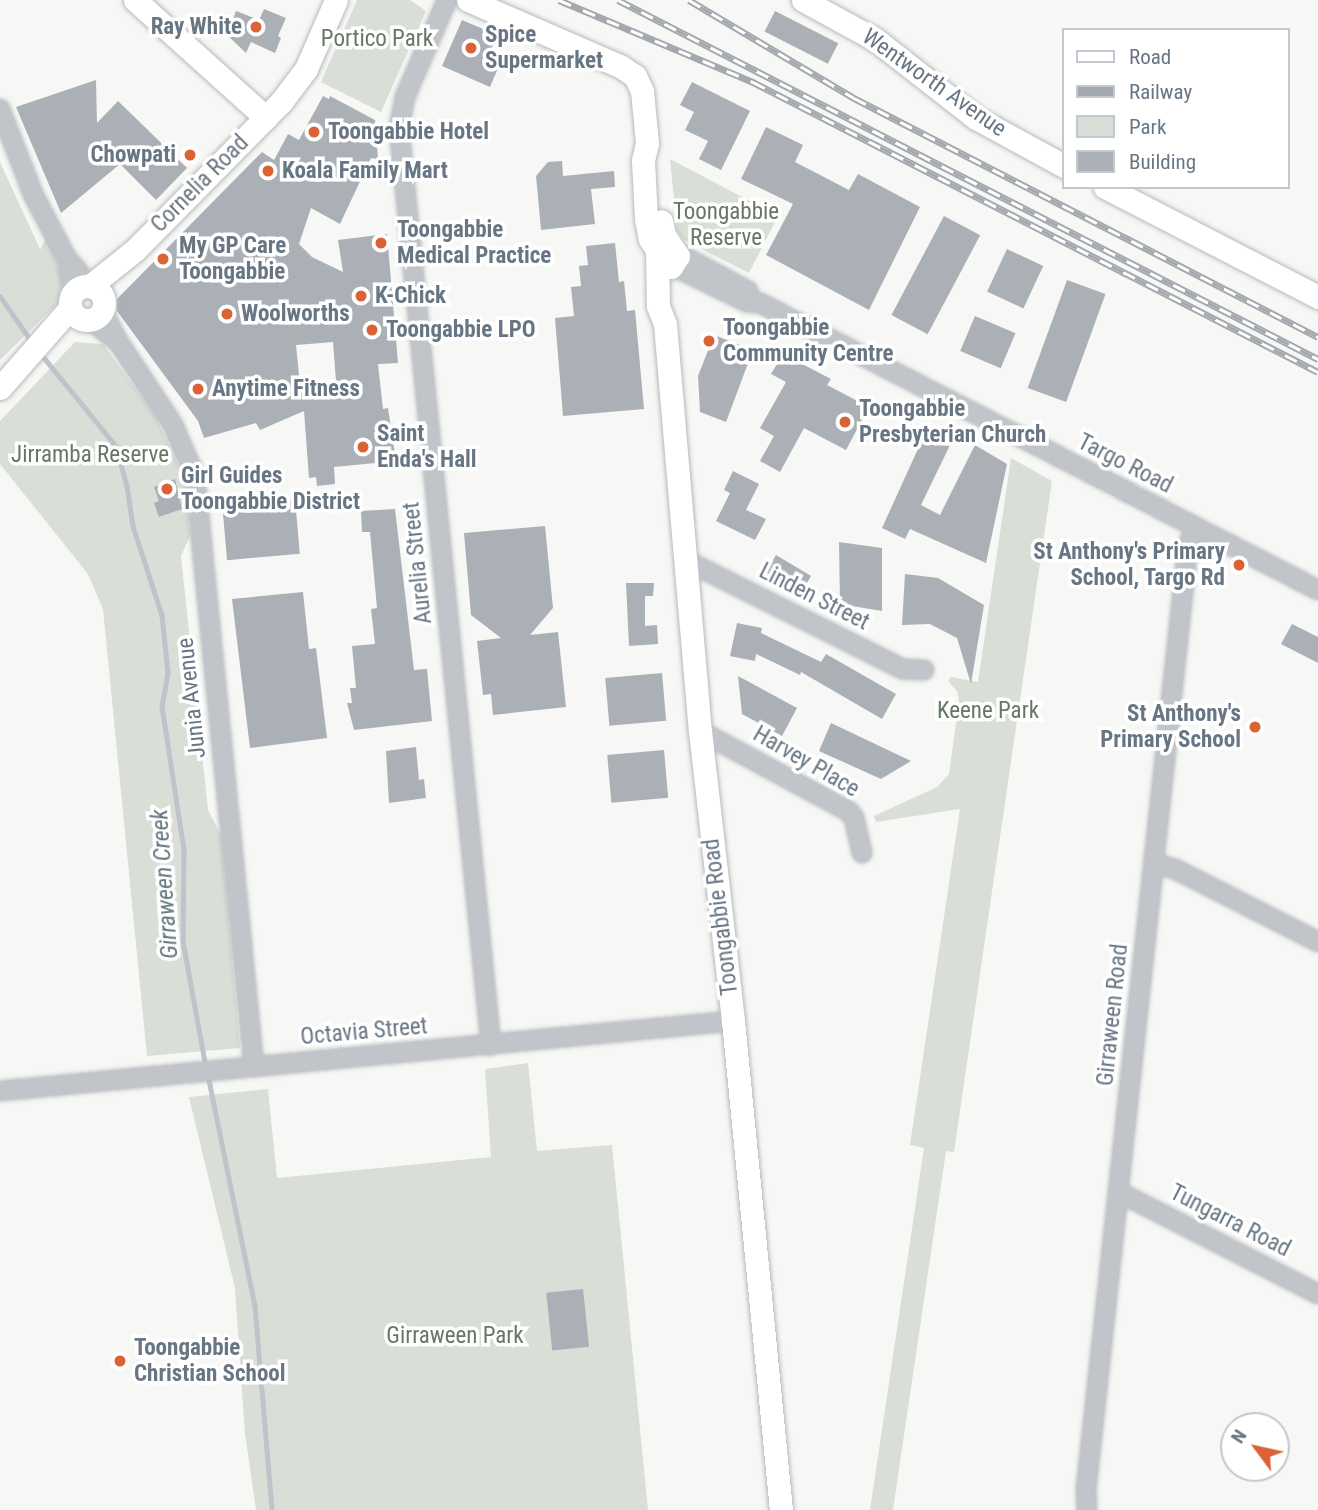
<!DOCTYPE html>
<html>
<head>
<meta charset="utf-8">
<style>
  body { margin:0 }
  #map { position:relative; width:1318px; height:1510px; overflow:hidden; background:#f7f8f5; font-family:"Roboto Condensed",sans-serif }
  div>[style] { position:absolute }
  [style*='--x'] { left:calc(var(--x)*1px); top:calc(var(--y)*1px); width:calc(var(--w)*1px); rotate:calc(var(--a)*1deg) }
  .green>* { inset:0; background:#d9ded6 }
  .stream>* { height:4.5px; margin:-2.25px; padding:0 2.25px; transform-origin:2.25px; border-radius:2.25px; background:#bcc5ca }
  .building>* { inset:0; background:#aab0b6; transform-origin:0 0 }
  .roads { filter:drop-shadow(0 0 2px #b6babe) drop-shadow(0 0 2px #b6babe) }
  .minor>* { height:18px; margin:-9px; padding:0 9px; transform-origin:9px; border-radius:9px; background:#c1c4c8 }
  .major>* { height:23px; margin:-11.5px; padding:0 11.5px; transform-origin:11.5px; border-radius:11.5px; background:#fff }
  .major>.ring { margin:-11.5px; padding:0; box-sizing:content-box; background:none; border:23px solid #fff; border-radius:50% }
  .rail>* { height:7px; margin-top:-3.5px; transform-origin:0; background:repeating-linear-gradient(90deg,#fff 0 13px,#a4a9af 0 26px); box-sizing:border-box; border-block:2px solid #a4a9af }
  .dots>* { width:19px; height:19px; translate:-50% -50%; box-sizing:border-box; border:4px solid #fff; border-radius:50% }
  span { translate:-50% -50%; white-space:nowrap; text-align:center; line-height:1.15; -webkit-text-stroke:7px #fff; paint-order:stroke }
  .poi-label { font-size:23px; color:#687684; font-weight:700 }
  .right { translate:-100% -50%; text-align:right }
  .left { translate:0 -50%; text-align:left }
  .park-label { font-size:23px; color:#667763 }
  .street-label { font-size:23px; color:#687684 }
  .water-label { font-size:24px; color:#647780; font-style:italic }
  .legend { position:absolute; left:1062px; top:28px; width:228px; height:161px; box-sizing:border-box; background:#fff; border:2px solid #c3c8ce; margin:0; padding:9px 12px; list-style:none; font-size:21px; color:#687684 }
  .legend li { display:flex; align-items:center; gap:14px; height:35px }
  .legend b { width:35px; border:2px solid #c3c8ce }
  .north { position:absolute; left:1220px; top:1412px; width:70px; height:70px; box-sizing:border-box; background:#fff; border:2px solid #c3c8ce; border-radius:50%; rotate:303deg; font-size:19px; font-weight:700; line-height:28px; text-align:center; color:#687684 }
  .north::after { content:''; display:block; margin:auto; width:24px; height:32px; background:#d96334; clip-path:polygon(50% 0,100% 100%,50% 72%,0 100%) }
</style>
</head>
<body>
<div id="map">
  <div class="green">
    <div style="clip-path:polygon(357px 0,410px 0,426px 11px,381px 112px,321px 82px)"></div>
    <div style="clip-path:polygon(670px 159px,778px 216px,749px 273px,684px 240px,677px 230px)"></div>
    <div style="clip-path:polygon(0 162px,40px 249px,47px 238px,54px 251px,62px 281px,59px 302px,0 360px)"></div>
    <div style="clip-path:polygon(75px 342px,103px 344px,156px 417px,185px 479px,190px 536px,181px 556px,208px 810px,221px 835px,240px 1048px,147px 1056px,103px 609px,88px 574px,0 464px,0 421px)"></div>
    <div style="clip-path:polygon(1011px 458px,1052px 481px,954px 1152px,946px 1151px,893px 1510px,870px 1510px,924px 1148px,910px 1145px,960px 809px,876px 822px,874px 816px,937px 787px,949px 774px,959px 701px,957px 691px,948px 681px,951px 677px,978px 682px)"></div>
    <div style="clip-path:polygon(528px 1063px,537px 1151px,612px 1145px,648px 1510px,256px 1510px,245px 1434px,235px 1288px,189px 1097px,268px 1089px,277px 1178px,491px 1157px,485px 1069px)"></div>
  </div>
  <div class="stream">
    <div style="--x:0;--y:296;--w:56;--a:55.2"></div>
    <div style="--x:41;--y:354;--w:119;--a:50.8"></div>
    <div style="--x:116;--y:446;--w:41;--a:74.6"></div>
    <div style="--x:127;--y:486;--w:40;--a:81.5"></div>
    <div style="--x:133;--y:526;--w:94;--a:72"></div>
    <div style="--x:162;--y:615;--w:58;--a:84.1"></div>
    <div style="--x:168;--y:673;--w:34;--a:100"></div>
    <div style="--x:162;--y:706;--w:145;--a:81.3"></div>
    <div style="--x:184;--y:849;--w:92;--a:90.6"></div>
    <div style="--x:183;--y:941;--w:128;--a:79.7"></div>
    <div style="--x:208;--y:1075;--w:237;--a:78.5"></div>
    <div style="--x:255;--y:1307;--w:204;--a:85.2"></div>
  </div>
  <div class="building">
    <div style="clip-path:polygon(264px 9px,286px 18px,278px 36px,281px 38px,275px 53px,251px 42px,246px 53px,227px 35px,236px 11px,259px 20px)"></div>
    <div style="left:775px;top:11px;width:71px;height:23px;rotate:27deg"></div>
    <div style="clip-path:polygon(462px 20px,488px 31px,486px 36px,495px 40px,489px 55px,501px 61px,490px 87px,442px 66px)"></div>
    <div style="clip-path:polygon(96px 80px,97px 123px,118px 101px,187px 168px,156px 200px,120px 164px,61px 213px,16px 107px)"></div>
    <div style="clip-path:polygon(692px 82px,750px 111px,721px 170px,699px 159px,708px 141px,685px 130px,694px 112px,680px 105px)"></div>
    <div style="clip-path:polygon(evenodd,323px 96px,329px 99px,330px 96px,375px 120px,378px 159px,371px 158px,340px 224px,311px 208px,299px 244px,312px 257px,343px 272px,338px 240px,387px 234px,398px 363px,378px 364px,383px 409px,388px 408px,396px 461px,334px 467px,335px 484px,317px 486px,316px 477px,309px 478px,304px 411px,260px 430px,256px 423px,204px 438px,198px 421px,117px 311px,117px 299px,262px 152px,274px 160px,288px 134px,299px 140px,323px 96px,333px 342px,336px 381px,300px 385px,296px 345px,333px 342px)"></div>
    <div style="clip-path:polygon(766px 127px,803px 145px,795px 162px,849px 190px,858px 174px,920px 207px,869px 310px,766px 255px,793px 204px,741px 179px)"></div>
    <div style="clip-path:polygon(562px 161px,563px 176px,614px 171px,615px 187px,591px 189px,595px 224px,541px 230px,536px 176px,548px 162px)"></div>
    <div style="left:944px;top:216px;width:41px;height:112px;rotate:28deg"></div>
    <div style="clip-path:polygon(615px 243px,619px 282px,624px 281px,627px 311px,635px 310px,644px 409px,563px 416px,555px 318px,574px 316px,571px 287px,581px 286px,579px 266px,588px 265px,586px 246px)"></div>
    <div style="left:1007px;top:249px;width:40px;height:47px;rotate:25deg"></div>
    <div style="left:1067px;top:280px;width:41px;height:115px;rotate:20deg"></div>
    <div style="left:975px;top:316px;width:44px;height:38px;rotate:23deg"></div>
    <div style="clip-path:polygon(714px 335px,753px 350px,726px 422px,700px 412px,698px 376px)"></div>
    <div style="clip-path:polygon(783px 354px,831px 379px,827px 385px,869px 407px,846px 450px,804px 428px,780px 472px,760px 461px,774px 436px,760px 428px,786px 382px,771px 374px)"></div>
    <div style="clip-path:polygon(927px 429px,952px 441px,921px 505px,940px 515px,975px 445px,1007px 464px,986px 563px,910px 529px,905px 539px,882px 528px)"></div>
    <div style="clip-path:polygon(733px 471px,759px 484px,746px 510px,766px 519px,755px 540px,716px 521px,730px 493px,724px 490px)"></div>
    <div style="clip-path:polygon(175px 479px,182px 509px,159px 517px,154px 503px,159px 501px,154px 487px)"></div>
    <div style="left:295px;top:499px;width:55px;height:73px;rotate:85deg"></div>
    <div style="clip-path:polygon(395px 509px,414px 670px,427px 669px,432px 721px,354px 730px,347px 703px,352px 703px,350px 688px,356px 688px,352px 646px,375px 644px,371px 609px,377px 608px,370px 532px,362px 532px,361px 511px)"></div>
    <div style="clip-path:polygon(545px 526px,553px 608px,530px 635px,558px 632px,566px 707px,493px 715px,491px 694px,483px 695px,477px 641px,501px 638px,471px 615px,464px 533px)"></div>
    <div style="clip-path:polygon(839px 542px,882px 548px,882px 611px,840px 604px)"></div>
    <div style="left:776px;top:555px;width:41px;height:20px;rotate:31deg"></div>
    <div style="clip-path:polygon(905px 574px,938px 578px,984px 605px,971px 684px,957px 638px,930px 624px,902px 625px)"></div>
    <div style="clip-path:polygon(626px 583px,654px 583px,653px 596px,645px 596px,645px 626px,657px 625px,658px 644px,629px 646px)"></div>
    <div style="clip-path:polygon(303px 592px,309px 649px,316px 648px,327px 738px,250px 748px,232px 599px)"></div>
    <div style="clip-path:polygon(737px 623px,762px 628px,761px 633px,821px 662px,826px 654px,896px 694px,882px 719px,801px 672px,800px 675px,756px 654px,755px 661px,730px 656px)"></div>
    <div style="clip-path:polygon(1292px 624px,1318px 637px,1318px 663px,1281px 644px)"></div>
    <div style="left:662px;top:673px;width:48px;height:57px;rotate:85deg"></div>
    <div style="clip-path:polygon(738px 676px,797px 708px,782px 736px,742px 714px)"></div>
    <div style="clip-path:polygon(831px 723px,911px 761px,881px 779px,819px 751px)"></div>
    <div style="clip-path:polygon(416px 747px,419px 780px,424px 779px,426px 798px,389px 803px,386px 751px)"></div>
    <div style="left:664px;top:750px;width:48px;height:57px;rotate:85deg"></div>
    <div style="left:583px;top:1289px;width:58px;height:37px;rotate:84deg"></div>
  </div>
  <div class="roads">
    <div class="minor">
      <div style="--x:447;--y:0;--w:106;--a:113.4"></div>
      <div style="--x:405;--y:97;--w:31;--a:101"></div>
      <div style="--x:399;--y:127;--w:923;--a:84.28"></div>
      <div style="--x:0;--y:109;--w:93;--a:68.7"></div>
      <div style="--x:34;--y:196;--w:71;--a:62.4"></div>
      <div style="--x:67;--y:259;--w:16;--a:47"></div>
      <div style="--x:78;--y:271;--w:17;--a:65"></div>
      <div style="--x:677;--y:253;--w:81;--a:28.2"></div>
      <div style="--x:67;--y:259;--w:35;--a:80"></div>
      <div style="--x:673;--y:266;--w:82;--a:25.9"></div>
      <div style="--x:747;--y:302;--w:13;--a:4"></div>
      <div style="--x:760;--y:303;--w:627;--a:27.22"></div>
      <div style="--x:102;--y:310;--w:37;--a:63"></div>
      <div style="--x:119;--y:343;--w:98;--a:56.6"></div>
      <div style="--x:173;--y:425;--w:56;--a:66.7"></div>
      <div style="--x:195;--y:476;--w:594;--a:84.3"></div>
      <div style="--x:90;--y:320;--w:31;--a:38"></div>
      <div style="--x:683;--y:559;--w:246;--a:26.6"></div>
      <div style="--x:903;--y:669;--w:21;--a:3"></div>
      <div style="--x:700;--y:731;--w:170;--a:28.4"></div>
      <div style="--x:850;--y:812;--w:7;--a:56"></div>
      <div style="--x:854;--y:818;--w:36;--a:77"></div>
      <div style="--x:1154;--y:864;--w:22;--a:13"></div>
      <div style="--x:1175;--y:869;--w:161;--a:27"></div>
      <div style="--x:0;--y:1091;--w:736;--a:-5.46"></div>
      <div style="--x:1119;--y:1192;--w:224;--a:27.1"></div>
      <div style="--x:1087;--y:1510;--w:20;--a:-93"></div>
      <div style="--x:1086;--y:1490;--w:950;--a:-83.84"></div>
      <div style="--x:1188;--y:545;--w:19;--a:-65"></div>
    </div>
    <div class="major">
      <div style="--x:135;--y:0;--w:176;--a:42"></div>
      <div style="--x:468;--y:0;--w:166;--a:23.5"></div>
      <div style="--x:620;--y:66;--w:18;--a:34"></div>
      <div style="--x:635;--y:76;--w:17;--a:65"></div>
      <div style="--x:642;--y:91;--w:52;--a:84.5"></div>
      <div style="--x:647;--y:143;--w:18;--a:103"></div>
      <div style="--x:643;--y:161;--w:58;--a:87"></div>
      <div style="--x:646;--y:219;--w:20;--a:79"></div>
      <div style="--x:650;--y:239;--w:13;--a:58"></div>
      <div style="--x:803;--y:0;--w:83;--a:28.7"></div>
      <div style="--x:876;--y:40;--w:127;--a:38"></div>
      <div style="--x:976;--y:118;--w:100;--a:28.6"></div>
      <div style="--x:1105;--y:187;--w:240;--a:27.3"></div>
      <div style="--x:657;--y:250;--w:56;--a:89"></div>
      <div style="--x:658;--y:306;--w:19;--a:69"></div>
      <div style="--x:665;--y:324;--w:409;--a:85.1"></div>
      <div style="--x:700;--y:731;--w:292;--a:83.5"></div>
      <div style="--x:733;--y:1021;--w:491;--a:84.4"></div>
      <div style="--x:658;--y:264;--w:13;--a:13"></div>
      <div style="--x:671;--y:267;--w:13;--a:-58"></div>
      <div style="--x:678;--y:256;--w:25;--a:-124"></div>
      <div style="--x:664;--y:235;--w:14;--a:-102"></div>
      <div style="--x:90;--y:286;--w:58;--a:-38.7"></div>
      <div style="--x:135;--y:250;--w:208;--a:-45.4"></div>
      <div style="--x:281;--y:102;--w:41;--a:-52.9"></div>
      <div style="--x:306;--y:69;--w:75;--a:-66.5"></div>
      <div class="ring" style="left:70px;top:286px;width:11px;height:11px"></div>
      <div style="--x:0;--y:388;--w:106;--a:-48.8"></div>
    </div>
  </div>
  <div class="rail">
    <div style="--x:559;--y:0;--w:211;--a:22.9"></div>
    <div style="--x:753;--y:82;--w:635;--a:27.17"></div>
    <div style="--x:618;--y:0;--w:787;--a:27.15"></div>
    <div style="--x:689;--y:0;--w:192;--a:30.7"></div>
    <div style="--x:854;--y:98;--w:522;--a:27.25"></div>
  </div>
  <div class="dots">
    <div style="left:256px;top:27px;background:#d96334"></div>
    <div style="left:471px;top:48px;background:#d96334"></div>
    <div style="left:314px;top:132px;background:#d96334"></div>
    <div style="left:190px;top:155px;background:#d96334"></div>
    <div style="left:268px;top:171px;background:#d96334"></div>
    <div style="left:381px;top:243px;background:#d96334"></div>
    <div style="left:163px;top:259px;background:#d96334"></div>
    <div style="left:361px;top:296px;background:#d96334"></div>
    <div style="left:227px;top:314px;background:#d96334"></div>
    <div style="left:372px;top:330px;background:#d96334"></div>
    <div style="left:709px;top:341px;background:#d96334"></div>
    <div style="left:198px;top:389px;background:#d96334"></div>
    <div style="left:845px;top:422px;background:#d96334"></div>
    <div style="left:363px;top:447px;background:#d96334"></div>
    <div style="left:167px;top:489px;background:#d96334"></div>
    <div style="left:1239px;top:565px;background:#d96334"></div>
    <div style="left:1255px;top:727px;background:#d96334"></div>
    <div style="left:120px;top:1361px;background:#d96334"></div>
  </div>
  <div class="poi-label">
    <span class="right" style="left:242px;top:27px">Ray White</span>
    <span class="left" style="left:485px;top:48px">Spice<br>Supermarket</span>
    <span class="left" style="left:328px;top:132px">Toongabbie Hotel</span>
    <span class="right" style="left:176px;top:155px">Chowpati</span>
    <span class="left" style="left:282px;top:171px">Koala Family Mart</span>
    <span class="left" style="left:397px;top:243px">Toongabbie<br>Medical Practice</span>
    <span class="left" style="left:179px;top:259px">My GP Care<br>Toongabbie</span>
    <span class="left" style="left:375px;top:296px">K-Chick</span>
    <span class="left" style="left:241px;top:314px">Woolworths</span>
    <span class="left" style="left:723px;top:341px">Toongabbie<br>Community Centre</span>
    <span class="left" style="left:386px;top:330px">Toongabbie LPO</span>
    <span class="left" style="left:212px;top:389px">Anytime Fitness</span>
    <span class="left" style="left:859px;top:422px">Toongabbie<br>Presbyterian Church</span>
    <span class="left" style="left:377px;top:447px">Saint<br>Enda's Hall</span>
    <span class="left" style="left:181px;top:489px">Girl Guides<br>Toongabbie District</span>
    <span class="right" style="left:1225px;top:565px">St Anthony's Primary<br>School, Targo Rd</span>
    <span class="right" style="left:1241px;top:727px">St Anthony's<br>Primary School</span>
    <span class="left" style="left:134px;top:1361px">Toongabbie<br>Christian School</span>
  </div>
  <div class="park-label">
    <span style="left:377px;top:39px">Portico Park</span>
    <span style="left:726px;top:225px">Toongabbie<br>Reserve</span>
    <span style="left:90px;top:455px">Jirramba Reserve</span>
    <span style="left:988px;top:711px">Keene Park</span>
    <span style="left:455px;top:1336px">Girraween Park</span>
  </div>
  <div class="street-label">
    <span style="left:934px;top:83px;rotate:35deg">Wentworth Avenue</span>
    <span style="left:200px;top:184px;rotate:-45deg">Cornelia Road</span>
    <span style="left:1125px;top:464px;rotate:27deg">Targo Road</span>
    <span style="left:418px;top:563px;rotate:-96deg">Aurelia Street</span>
    <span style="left:814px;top:597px;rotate:27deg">Linden Street</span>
    <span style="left:192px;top:698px;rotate:-96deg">Junia Avenue</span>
    <span style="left:806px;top:762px;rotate:30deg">Harvey Place</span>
    <span style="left:721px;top:917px;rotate:-97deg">Toongabbie Road</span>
    <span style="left:1113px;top:1015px;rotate:-84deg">Girraween Road</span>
    <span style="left:364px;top:1032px;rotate:-5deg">Octavia Street</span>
    <span style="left:1230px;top:1221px;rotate:27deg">Tungarra Road</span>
  </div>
  <div class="water-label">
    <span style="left:165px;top:884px;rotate:-94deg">Girraween Creek</span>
  </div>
  <ul class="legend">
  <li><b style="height:9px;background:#fff"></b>Road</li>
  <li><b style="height:9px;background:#a4a9af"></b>Railway</li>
  <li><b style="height:19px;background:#d9ded6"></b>Park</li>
  <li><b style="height:19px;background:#aab0b6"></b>Building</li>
  </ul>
  <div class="north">N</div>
</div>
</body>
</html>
